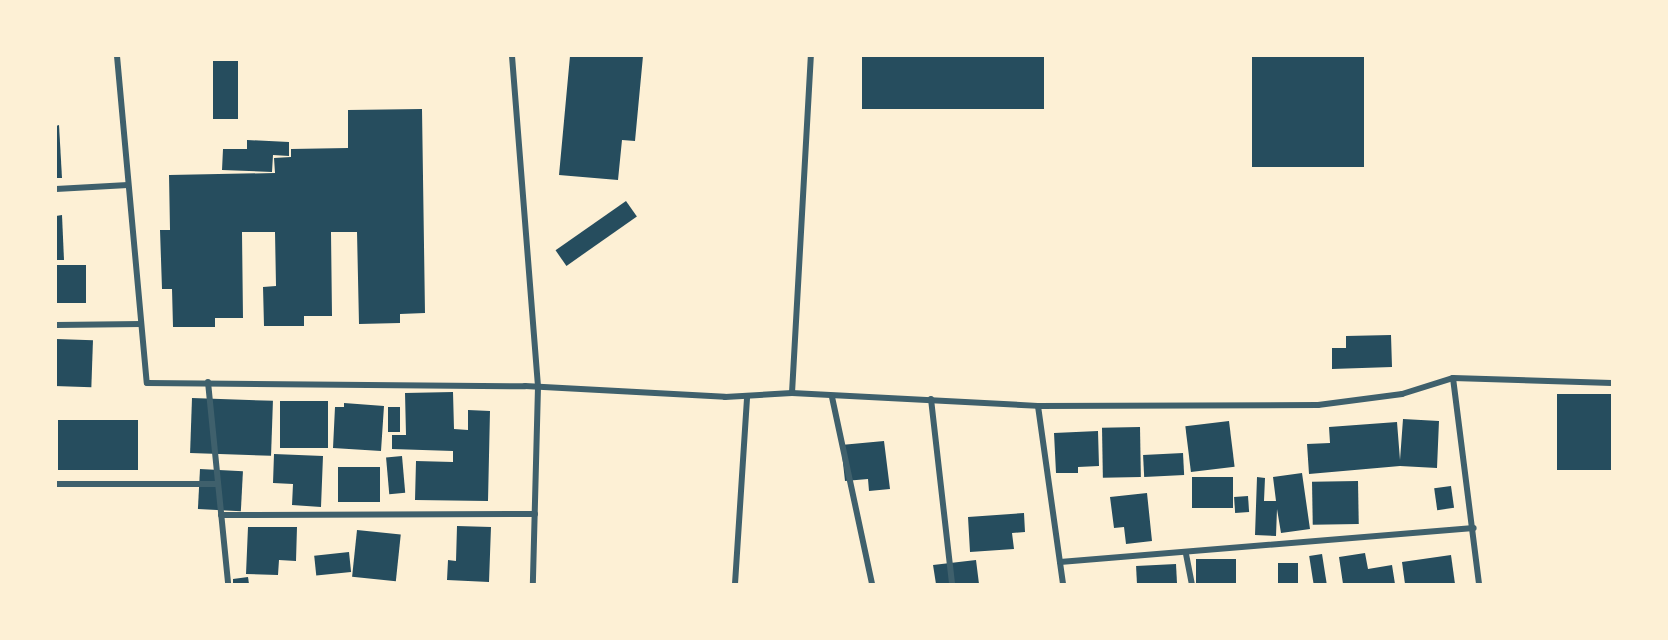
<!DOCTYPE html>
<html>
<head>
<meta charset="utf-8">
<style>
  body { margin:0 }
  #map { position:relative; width:1668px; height:640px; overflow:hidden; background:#fdf0d5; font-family:Cabin,sans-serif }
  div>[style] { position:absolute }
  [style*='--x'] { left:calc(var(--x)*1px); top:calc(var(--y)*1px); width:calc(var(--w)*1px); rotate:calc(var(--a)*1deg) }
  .building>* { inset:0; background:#264d5e; transform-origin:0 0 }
  .minor>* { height:6px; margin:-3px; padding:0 3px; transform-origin:3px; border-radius:3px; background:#3f606c }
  span { translate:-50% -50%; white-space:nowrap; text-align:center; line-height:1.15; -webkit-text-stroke:4.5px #fdf0d5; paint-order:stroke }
  .frame { position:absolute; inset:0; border:57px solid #fdf0d5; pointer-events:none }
</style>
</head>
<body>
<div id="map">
  <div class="building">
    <div style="clip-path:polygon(570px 56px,643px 56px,635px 141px,622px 140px,618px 180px,559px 175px)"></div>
    <div style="left:862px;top:56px;width:182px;height:53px"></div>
    <div style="left:1252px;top:56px;width:112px;height:111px"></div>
    <div style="left:213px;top:61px;width:25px;height:58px"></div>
    <div style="clip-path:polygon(422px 109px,425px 313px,400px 314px,400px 323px,359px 324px,357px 232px,331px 232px,332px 316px,304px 316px,304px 326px,264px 326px,263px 287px,276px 286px,275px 232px,242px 232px,243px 318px,215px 318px,215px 327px,173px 327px,172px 289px,162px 289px,160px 230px,170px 230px,169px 175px,275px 173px,274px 158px,291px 157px,291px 149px,348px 148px,348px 110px)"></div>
    <div style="clip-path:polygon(59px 125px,62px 178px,56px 178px,56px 126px)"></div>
    <div style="clip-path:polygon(247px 140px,289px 142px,289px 156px,273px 155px,272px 172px,222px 170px,223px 149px,247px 149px)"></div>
    <div style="left:626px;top:201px;width:19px;height:86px;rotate:55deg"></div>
    <div style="clip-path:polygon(62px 215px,64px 260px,56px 260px,56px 216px)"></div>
    <div style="left:86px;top:265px;width:38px;height:30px;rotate:90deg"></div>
    <div style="clip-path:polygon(1391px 335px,1392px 367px,1332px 369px,1332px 348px,1346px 348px,1346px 336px)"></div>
    <div style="left:56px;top:339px;width:37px;height:47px;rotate:2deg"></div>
    <div style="clip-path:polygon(453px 392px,454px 429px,468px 430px,468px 410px,490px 411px,488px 501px,415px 500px,416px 461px,453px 462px,453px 451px,392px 449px,392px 435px,406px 435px,405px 393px)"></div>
    <div style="left:1557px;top:394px;width:55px;height:76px"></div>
    <div style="left:192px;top:398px;width:81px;height:55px;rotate:2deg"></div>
    <div style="left:280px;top:401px;width:48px;height:47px"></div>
    <div style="clip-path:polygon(344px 403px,384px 406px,381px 451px,333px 448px,335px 407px,344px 407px)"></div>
    <div style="left:388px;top:407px;width:12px;height:25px"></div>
    <div style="clip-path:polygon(1403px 419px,1439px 421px,1437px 468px,1400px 466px,1309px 474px,1307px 444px,1330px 443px,1329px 427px,1397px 422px,1400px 460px)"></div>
    <div style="left:138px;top:420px;width:50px;height:80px;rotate:90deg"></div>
    <div style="left:1229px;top:421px;width:46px;height:44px;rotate:83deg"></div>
    <div style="left:1140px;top:427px;width:50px;height:38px;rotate:89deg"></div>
    <div style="clip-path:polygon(1098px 431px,1099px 466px,1078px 467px,1078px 473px,1056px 473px,1054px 433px)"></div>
    <div style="clip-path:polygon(884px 441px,890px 489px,869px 491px,868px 479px,845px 481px,841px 445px)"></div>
    <div style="left:1183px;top:453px;width:22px;height:40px;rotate:87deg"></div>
    <div style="clip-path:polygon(274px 454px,323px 456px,321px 507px,292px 505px,293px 484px,273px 483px)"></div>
    <div style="left:402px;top:456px;width:37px;height:16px;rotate:85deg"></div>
    <div style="left:338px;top:467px;width:42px;height:35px"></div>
    <div style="left:200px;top:469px;width:43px;height:40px;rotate:3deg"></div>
    <div style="clip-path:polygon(1302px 473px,1310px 529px,1281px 533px,1277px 509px,1276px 536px,1255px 535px,1257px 477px,1265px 478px,1264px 501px,1276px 501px,1273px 477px)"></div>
    <div style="left:1192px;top:477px;width:41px;height:31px"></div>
    <div style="left:1358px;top:481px;width:43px;height:46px;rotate:89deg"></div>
    <div style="left:1451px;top:486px;width:22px;height:17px;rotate:82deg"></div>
    <div style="clip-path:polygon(1147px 493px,1152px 541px,1126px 544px,1124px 527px,1114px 528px,1110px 497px)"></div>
    <div style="left:1248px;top:496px;width:16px;height:14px;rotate:86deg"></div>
    <div style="clip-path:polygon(1024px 513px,1025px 532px,1012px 533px,1014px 549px,970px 552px,968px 517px)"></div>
    <div style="clip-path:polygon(457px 526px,491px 527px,489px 582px,447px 580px,448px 560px,456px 561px)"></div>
    <div style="clip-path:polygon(248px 527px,297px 527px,296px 561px,279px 560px,278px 575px,246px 574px)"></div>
    <div style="left:357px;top:530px;width:44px;height:47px;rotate:6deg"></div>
    <div style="left:349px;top:552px;width:20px;height:35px;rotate:84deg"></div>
    <div style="clip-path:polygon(1365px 553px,1368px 569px,1392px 565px,1395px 584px,1343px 584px,1339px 557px)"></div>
    <div style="left:1322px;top:554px;width:30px;height:13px;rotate:81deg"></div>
    <div style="clip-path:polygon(1451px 555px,1455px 584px,1405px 584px,1402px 562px)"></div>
    <div style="left:1236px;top:559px;width:25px;height:40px;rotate:90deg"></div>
    <div style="clip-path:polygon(976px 560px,979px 584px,936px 584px,933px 565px)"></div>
    <div style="left:1278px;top:563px;width:20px;height:21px"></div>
    <div style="left:1176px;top:564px;width:20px;height:40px;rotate:87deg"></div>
    <div style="clip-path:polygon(248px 577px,249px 584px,233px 584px,233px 579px)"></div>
  </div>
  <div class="minor">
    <div style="--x:117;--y:56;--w:328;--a:84.8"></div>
    <div style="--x:147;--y:383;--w:378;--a:0.5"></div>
    <div style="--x:525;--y:386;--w:200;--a:3.1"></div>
    <div style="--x:725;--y:397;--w:67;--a:-3.4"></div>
    <div style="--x:792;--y:393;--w:246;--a:3"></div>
    <div style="--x:1038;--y:406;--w:280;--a:-0.2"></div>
    <div style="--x:1318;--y:405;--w:85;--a:-7.5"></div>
    <div style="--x:1402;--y:394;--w:53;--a:-17.4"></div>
    <div style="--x:1453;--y:378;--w:159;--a:1.8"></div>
    <div style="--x:512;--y:56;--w:332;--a:85.5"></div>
    <div style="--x:538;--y:387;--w:197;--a:91.5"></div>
    <div style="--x:56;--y:189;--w:72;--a:-3.2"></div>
    <div style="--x:56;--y:325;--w:85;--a:-0.7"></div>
    <div style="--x:1453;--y:378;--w:208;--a:82.8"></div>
    <div style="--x:208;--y:382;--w:203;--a:84.3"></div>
    <div style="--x:792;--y:393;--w:338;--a:-86.8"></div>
    <div style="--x:832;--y:397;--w:191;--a:77.9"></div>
    <div style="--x:931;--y:399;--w:186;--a:83.5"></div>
    <div style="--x:1038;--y:406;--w:180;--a:82"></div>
    <div style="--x:56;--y:484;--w:162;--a:0"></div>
    <div style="--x:221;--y:515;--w:314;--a:-0.2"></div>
    <div style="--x:1186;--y:554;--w:31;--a:79"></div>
    <div style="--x:1060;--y:562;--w:415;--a:-4.7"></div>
    <div style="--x:735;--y:584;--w:188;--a:-86.3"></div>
  </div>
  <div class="frame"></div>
</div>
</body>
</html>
